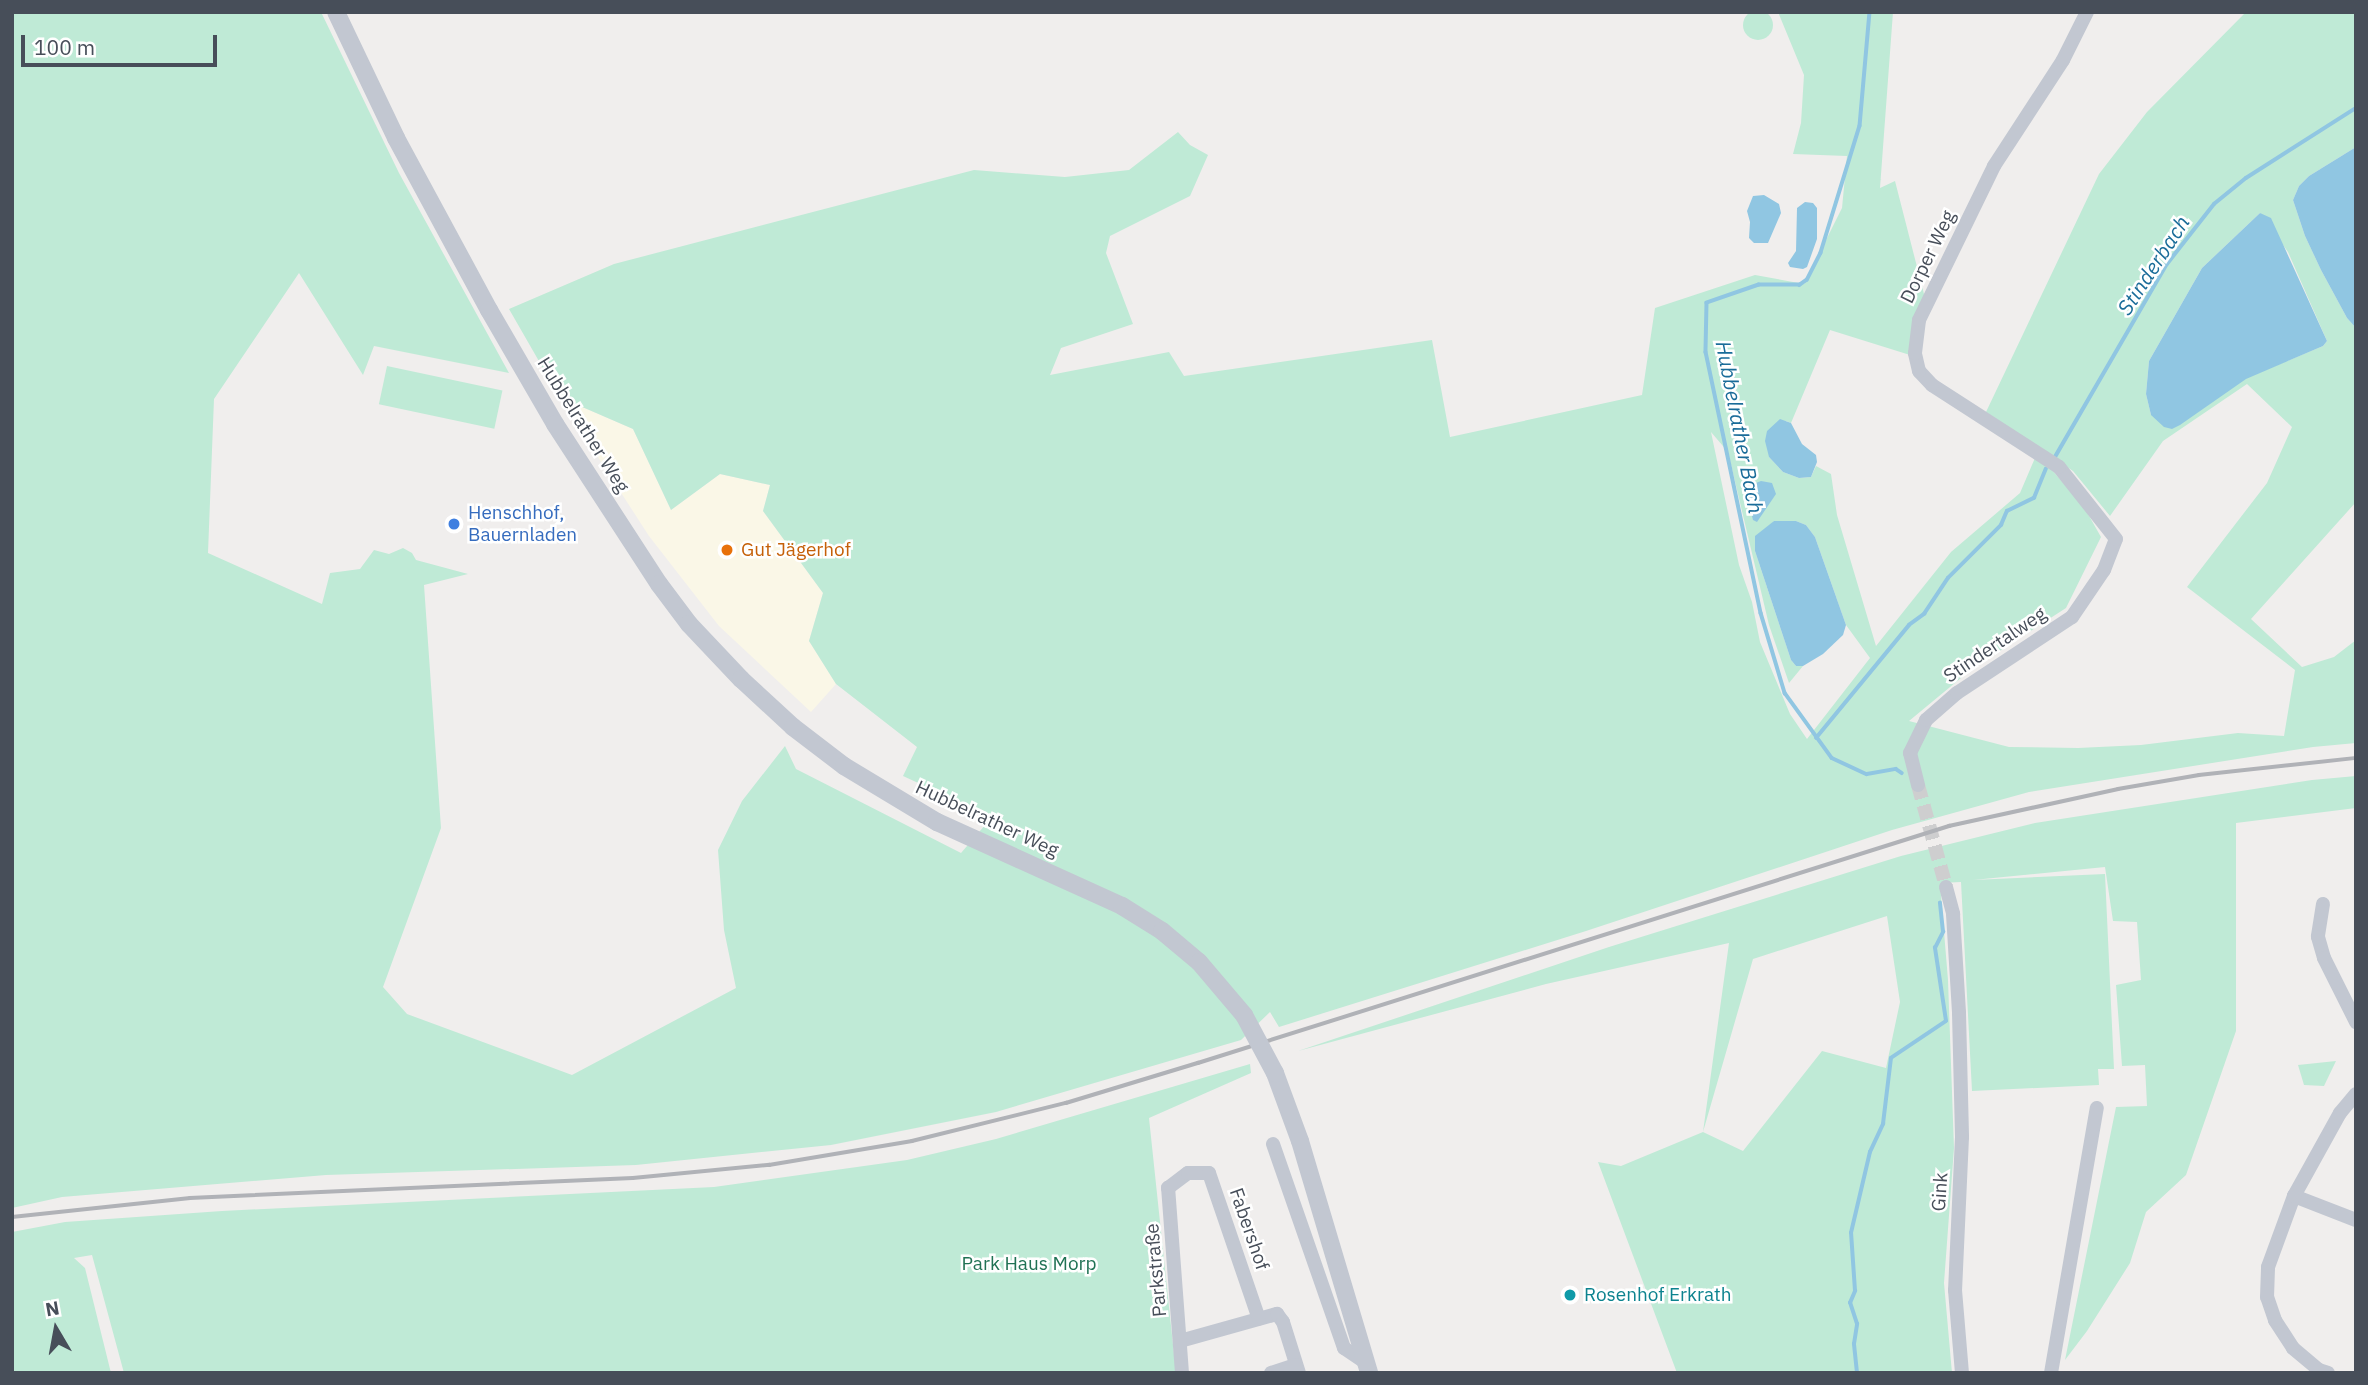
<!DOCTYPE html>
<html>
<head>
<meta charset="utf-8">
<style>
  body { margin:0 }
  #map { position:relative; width:2368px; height:1385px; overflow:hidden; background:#f0eeed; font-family:"IBM Plex Sans",sans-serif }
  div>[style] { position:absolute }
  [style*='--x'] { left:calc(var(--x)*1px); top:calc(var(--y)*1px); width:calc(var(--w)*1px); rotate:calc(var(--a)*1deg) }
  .commercial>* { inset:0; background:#faf7e7 }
  .green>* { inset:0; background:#bfead6; transform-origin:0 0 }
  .round { border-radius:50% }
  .water>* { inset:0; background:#90c6e2 }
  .stream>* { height:3.5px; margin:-1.75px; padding:0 1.75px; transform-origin:1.75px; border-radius:1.75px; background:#90c6e2 }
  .minor-tunnel>* { height:14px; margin-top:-7px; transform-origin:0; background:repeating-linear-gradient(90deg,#cececf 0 14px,transparent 0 21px) }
  .minor>* { height:14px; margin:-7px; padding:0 7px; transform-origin:7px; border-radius:7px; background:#c2c7d1 }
  .tertiary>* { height:18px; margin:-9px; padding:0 9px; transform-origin:9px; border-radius:9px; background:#c2c7d1 }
  .rail>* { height:3.5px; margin:-1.75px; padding:0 1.75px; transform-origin:1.75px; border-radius:1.75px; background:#b0b2b7 }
  .tertiary-bridge>* { height:18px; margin:-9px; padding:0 9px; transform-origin:9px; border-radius:9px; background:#c2c7d1 }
  .dots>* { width:19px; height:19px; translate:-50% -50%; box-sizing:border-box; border:4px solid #fff; border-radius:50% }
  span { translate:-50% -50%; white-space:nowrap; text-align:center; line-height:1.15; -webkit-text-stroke:5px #fff; paint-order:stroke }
  .street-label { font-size:19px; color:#474e59 }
  .shop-label { font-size:19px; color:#366cbe }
  .left { translate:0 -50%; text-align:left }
  .food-label { font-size:19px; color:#c56008 }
  .park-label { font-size:19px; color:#207254 }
  .culture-label { font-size:19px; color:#0d838f }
  .water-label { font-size:21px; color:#1a6c99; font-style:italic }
  .frame { position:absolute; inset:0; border:14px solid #474e59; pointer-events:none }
  .north { position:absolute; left:21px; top:1294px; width:70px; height:70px; -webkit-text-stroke:5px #fff; paint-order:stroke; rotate:350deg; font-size:19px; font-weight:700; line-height:28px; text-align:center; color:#474e59 }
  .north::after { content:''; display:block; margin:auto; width:24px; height:32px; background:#474e59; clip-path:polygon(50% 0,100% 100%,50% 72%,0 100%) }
  .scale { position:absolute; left:21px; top:35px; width:196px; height:32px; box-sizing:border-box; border:4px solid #474e59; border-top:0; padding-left:9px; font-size:21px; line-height:24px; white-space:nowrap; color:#474e59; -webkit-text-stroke:5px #fff; paint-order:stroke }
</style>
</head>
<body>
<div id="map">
  <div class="commercial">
    <div style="clip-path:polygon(563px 403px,573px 403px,633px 429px,671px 510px,720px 474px,770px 485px,763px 511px,823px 593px,809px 641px,836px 684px,811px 712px,719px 626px,649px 536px)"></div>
  </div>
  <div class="green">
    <div class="round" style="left:1743px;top:10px;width:30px;height:30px"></div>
    <div style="clip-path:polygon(evenodd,12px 12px,321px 12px,399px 173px,509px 373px,374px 346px,363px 375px,299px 273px,214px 399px,208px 553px,322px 604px,330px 573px,360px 569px,374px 550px,389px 554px,403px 548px,412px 553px,416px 560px,468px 574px,424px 585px,441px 828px,383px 987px,407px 1014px,572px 1075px,736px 988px,724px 930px,718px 850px,742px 801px,785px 746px,796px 769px,961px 853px,992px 817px,903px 776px,917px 747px,836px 684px,809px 641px,823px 593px,763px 511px,770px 485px,720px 474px,671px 510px,633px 429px,573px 403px,563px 403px,509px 309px,614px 264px,974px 170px,1065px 177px,1129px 170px,1178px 132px,1190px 145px,1208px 155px,1190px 196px,1110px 236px,1106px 253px,1133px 324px,1061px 348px,1050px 375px,1169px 352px,1184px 376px,1432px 340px,1450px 437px,1642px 395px,1655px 308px,1755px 275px,1804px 284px,1842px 208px,1847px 156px,1793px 154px,1801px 123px,1804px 75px,1778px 12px,1893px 12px,1880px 188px,1895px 181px,1925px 298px,1910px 355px,1830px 330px,1791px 423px,1786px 421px,1769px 457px,1783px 472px,1799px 478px,1811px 477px,1816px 466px,1831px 474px,1837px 515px,1876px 646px,1951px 552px,2020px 493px,2035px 458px,2052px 470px,2084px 507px,2101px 537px,2066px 608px,1973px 668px,1909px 721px,2009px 747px,2078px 748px,2141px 745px,2238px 733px,2284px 736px,2295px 670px,2187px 587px,2267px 483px,2292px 427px,2247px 384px,2163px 441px,2110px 516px,2073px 471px,1986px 412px,2099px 174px,2147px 112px,2246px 12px,2356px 12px,2356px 147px,2309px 176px,2299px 186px,2293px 200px,2305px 236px,2321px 270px,2347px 318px,2356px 328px,2356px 502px,2251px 619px,2302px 667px,2334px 657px,2356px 640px,2356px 743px,2313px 747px,2029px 792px,1892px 830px,1586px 931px,1279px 1027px,1270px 1012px,1241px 1040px,996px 1112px,831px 1145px,636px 1165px,326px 1175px,62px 1197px,12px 1208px,12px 12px,2260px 213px,2288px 252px,2327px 341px,2323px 346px,2246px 378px,2212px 401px,2151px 415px,2146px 394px,2149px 361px,2202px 268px,2260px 213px,12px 12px,1711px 432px,1728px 452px,1769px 625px,1789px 683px,1803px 666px,1796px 666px,1791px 660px,1755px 551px,1774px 521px,1796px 521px,1806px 525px,1815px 537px,1846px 625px,1870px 658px,1807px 739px,1790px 714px,1760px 642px,1752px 602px,1739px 565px,1711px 432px)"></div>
    <div style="left:387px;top:366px;width:118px;height:39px;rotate:12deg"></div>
    <div style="clip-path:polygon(evenodd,2356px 776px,2356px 808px,2236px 823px,2236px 1031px,2186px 1175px,2146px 1212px,2130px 1263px,2087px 1331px,2065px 1360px,2116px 1107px,2147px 1106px,2145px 1065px,2122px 1066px,2116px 985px,2141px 980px,2137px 922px,2113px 921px,2105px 867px,1973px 880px,2105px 874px,2114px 1069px,2098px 1069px,2099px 1085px,1972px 1091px,1961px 882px,1940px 883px,1948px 980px,1954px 1148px,1944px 1283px,1952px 1373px,1677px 1373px,1598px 1162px,1621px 1166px,1703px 1132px,1729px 943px,1546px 984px,1298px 1051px,1609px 947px,1901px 856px,2035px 823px,2312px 780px,2356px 776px,1887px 916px,1900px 1002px,1886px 1068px,1822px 1051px,1743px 1151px,1703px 1132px,1753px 959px,1887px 916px)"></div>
    <div style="clip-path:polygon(2336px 1061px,2324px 1086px,2304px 1085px,2298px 1065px)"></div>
    <div style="clip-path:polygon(1250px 1064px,1251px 1073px,1149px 1118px,1176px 1373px,124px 1373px,92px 1255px,74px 1258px,85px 1268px,111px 1373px,12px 1373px,12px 1232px,65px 1222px,222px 1211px,714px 1187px,907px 1160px,996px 1139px)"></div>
  </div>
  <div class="water">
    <div style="clip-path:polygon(2356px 147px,2356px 328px,2347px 318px,2321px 270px,2305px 236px,2293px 200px,2299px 186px,2309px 176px)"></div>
    <div style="clip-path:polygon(1764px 195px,1779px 204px,1781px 213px,1768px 243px,1754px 243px,1749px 238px,1750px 222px,1747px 211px,1753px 196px)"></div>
    <div style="clip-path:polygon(1805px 202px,1813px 203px,1817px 208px,1817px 239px,1807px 267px,1803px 269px,1790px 267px,1788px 263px,1796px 251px,1797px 208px)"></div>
    <div style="clip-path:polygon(2260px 213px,2271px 218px,2327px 341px,2323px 346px,2246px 379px,2180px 425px,2172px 429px,2164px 427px,2151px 415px,2146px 394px,2149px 361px,2202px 268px)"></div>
    <div style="clip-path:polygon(1780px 419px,1791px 423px,1802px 444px,1816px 455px,1817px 462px,1811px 477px,1799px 478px,1783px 472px,1769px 457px,1765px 441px,1767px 431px)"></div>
    <div style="clip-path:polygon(1761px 481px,1772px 483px,1776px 494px,1757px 522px,1753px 520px,1746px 492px,1748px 486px)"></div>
    <div style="clip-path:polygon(1774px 521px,1796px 521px,1806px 525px,1815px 537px,1846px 625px,1843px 635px,1823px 654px,1803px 666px,1796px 666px,1791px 660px,1755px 551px,1755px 536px)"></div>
  </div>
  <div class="stream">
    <div style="--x:1870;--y:12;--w:114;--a:95"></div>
    <div style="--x:1860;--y:126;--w:133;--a:107.1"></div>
    <div style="--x:1821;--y:253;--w:30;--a:117"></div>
    <div style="--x:1807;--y:280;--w:9;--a:144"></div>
    <div style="--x:1800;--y:285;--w:41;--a:180"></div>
    <div style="--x:1759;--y:285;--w:55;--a:160.9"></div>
    <div style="--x:1707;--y:303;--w:49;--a:91.2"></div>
    <div style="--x:1706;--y:352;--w:267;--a:78.1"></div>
    <div style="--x:1761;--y:613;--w:84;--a:73.3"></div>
    <div style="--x:1785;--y:693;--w:80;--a:54.1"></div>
    <div style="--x:1832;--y:758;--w:38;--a:25"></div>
    <div style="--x:1867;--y:774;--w:29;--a:-10"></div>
    <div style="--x:1896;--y:769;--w:7;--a:34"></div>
    <div style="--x:2055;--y:457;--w:223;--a:-59.9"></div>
    <div style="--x:2167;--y:264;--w:76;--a:-51.9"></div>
    <div style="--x:2214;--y:204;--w:41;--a:-39.1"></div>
    <div style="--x:2246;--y:178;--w:130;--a:-32.5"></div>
    <div style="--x:1816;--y:738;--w:146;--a:-50.5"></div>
    <div style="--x:1909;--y:625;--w:19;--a:-36"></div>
    <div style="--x:1924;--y:614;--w:43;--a:-56.3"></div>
    <div style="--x:1948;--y:578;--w:75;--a:-45"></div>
    <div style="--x:2001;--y:525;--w:15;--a:-67"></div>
    <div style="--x:2007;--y:511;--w:30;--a:-26"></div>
    <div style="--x:2034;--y:498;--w:31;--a:-68"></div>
    <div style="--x:1857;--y:1373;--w:29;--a:-96"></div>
    <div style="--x:1854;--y:1344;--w:20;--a:-81"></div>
    <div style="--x:1857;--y:1324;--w:22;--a:-108"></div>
    <div style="--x:1850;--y:1303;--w:13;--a:-67"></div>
    <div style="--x:1855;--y:1291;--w:58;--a:-93.9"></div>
    <div style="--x:1851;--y:1233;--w:83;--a:-76.8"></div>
    <div style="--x:1870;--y:1152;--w:31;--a:-65"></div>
    <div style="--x:1883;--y:1124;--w:66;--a:-83.1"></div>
    <div style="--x:1891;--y:1058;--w:66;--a:-33.9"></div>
    <div style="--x:1946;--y:1021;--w:74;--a:-98.6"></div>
    <div style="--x:1935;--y:948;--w:18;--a:-63"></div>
    <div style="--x:1943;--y:932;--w:29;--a:-96"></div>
  </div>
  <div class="minor-tunnel">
    <div style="--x:1918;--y:785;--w:106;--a:74.6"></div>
  </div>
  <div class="minor">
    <div style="--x:1918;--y:785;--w:33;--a:-104"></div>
    <div style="--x:1910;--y:753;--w:37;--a:-64"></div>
    <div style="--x:1926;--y:720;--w:41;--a:-41.1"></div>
    <div style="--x:1957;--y:693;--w:138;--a:-33.5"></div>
    <div style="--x:2072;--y:617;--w:57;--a:-55.8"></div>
    <div style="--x:2104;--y:570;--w:33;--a:-69"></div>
    <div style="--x:2116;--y:539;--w:92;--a:-128.4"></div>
    <div style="--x:2059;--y:467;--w:151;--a:-147.2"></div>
    <div style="--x:1932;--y:385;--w:19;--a:-133"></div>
    <div style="--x:1919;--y:371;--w:18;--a:-103"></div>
    <div style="--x:1915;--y:353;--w:33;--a:-83"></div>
    <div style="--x:1919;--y:320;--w:171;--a:-64"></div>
    <div style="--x:1994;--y:166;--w:126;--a:-56.9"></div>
    <div style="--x:2063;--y:60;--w:54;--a:-63.4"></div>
    <div style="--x:1946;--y:887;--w:28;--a:75"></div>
    <div style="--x:1953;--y:914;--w:99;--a:86.5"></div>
    <div style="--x:1959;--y:1013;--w:124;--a:88.6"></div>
    <div style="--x:1962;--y:1137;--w:153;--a:92.6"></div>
    <div style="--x:1955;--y:1290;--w:83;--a:85.2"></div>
    <div style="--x:2323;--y:904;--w:33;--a:99"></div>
    <div style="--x:2318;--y:937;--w:22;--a:74"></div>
    <div style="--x:2324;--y:958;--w:72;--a:63.4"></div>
    <div style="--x:1273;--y:1144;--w:216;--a:70.8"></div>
    <div style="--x:1344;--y:1348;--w:25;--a:34"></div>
    <div style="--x:2294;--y:1196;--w:66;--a:21.2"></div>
    <div style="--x:1180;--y:1341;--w:101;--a:-15.6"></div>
    <div style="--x:1277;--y:1314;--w:10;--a:53"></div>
    <div style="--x:1283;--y:1322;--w:53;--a:72.6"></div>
    <div style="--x:1182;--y:1373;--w:186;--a:-94.3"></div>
    <div style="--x:1168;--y:1188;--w:25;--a:-37"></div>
    <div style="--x:1188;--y:1173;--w:21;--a:0"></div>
    <div style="--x:1209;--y:1173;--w:154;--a:71.1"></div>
    <div style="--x:1271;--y:1373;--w:26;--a:-18"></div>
    <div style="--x:2051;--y:1373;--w:269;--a:-80.2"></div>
    <div style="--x:2328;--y:1373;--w:9;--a:-162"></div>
    <div style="--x:2319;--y:1370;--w:34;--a:-140"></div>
    <div style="--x:2293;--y:1348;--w:33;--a:-123"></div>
    <div style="--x:2275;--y:1320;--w:24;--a:-109"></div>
    <div style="--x:2267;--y:1297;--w:30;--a:-88"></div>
    <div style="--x:2268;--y:1267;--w:76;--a:-69.9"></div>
    <div style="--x:2294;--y:1196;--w:95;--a:-61"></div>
    <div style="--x:2340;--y:1113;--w:25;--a:-50"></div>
  </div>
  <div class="tertiary">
    <div style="--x:336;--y:12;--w:140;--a:64.5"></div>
    <div style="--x:396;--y:138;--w:196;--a:61.6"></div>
    <div style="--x:489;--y:310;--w:132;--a:59.9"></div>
    <div style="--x:555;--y:424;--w:191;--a:57"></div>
    <div style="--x:659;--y:584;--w:50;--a:53.1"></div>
    <div style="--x:689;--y:624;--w:76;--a:46.6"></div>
    <div style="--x:741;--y:679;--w:71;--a:42.7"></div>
    <div style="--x:793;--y:727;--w:64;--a:37.4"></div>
    <div style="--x:844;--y:766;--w:109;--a:31.1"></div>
    <div style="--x:937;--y:822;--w:203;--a:24.4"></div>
    <div style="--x:1122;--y:906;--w:47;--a:32"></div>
    <div style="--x:1162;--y:931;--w:48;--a:40"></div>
    <div style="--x:1199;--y:962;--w:70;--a:49.7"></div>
    <div style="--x:1275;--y:1073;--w:72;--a:69.8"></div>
    <div style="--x:1300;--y:1141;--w:242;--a:73.4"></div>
  </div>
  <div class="rail">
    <div style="--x:12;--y:1217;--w:179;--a:-6.1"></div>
    <div style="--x:190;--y:1198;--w:443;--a:-2.6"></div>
    <div style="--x:633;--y:1178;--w:137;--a:-5.5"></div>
    <div style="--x:769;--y:1165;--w:145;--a:-9.5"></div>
    <div style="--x:912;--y:1141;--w:159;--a:-13.9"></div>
    <div style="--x:1066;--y:1103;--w:138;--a:-16.9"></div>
    <div style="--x:1198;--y:1063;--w:788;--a:-17.51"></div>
    <div style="--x:1949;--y:826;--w:173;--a:-12.3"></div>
    <div style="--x:2118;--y:789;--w:82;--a:-9.8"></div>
    <div style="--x:2199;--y:775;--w:158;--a:-6.2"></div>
  </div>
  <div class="tertiary-bridge">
    <div style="--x:1244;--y:1015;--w:66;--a:61.9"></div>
  </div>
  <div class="dots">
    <div style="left:454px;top:524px;background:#3f7fe0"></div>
    <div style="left:727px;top:550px;background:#e8710a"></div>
    <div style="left:1570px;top:1295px;background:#0f9aa8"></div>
  </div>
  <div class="street-label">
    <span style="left:1928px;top:257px;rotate:-64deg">Dorper Weg</span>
    <span style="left:583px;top:425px;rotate:58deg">Hubbelrather Weg</span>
    <span style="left:1995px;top:645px;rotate:-34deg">Stindertalweg</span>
    <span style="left:987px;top:819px;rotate:25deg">Hubbelrather Weg</span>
    <span style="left:1940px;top:1192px;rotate:-86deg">Gink</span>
    <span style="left:1249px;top:1229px;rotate:71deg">Fabershof</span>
    <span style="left:1156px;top:1270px;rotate:-95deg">Parkstraße</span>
  </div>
  <div class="shop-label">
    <span class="left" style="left:468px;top:524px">Henschhof,<br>Bauernladen</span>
  </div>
  <div class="food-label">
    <span class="left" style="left:741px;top:550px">Gut Jägerhof</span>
  </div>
  <div class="park-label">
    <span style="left:1029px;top:1264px">Park Haus Morp</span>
  </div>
  <div class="culture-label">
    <span class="left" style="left:1584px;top:1295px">Rosenhof Erkrath</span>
  </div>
  <div class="water-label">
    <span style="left:2153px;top:265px;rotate:-57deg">Stinderbach</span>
    <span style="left:1740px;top:427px;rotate:79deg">Hubbelrather Bach</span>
  </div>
  <div class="frame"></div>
  <div class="north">N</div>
  <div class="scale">100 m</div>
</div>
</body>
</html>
